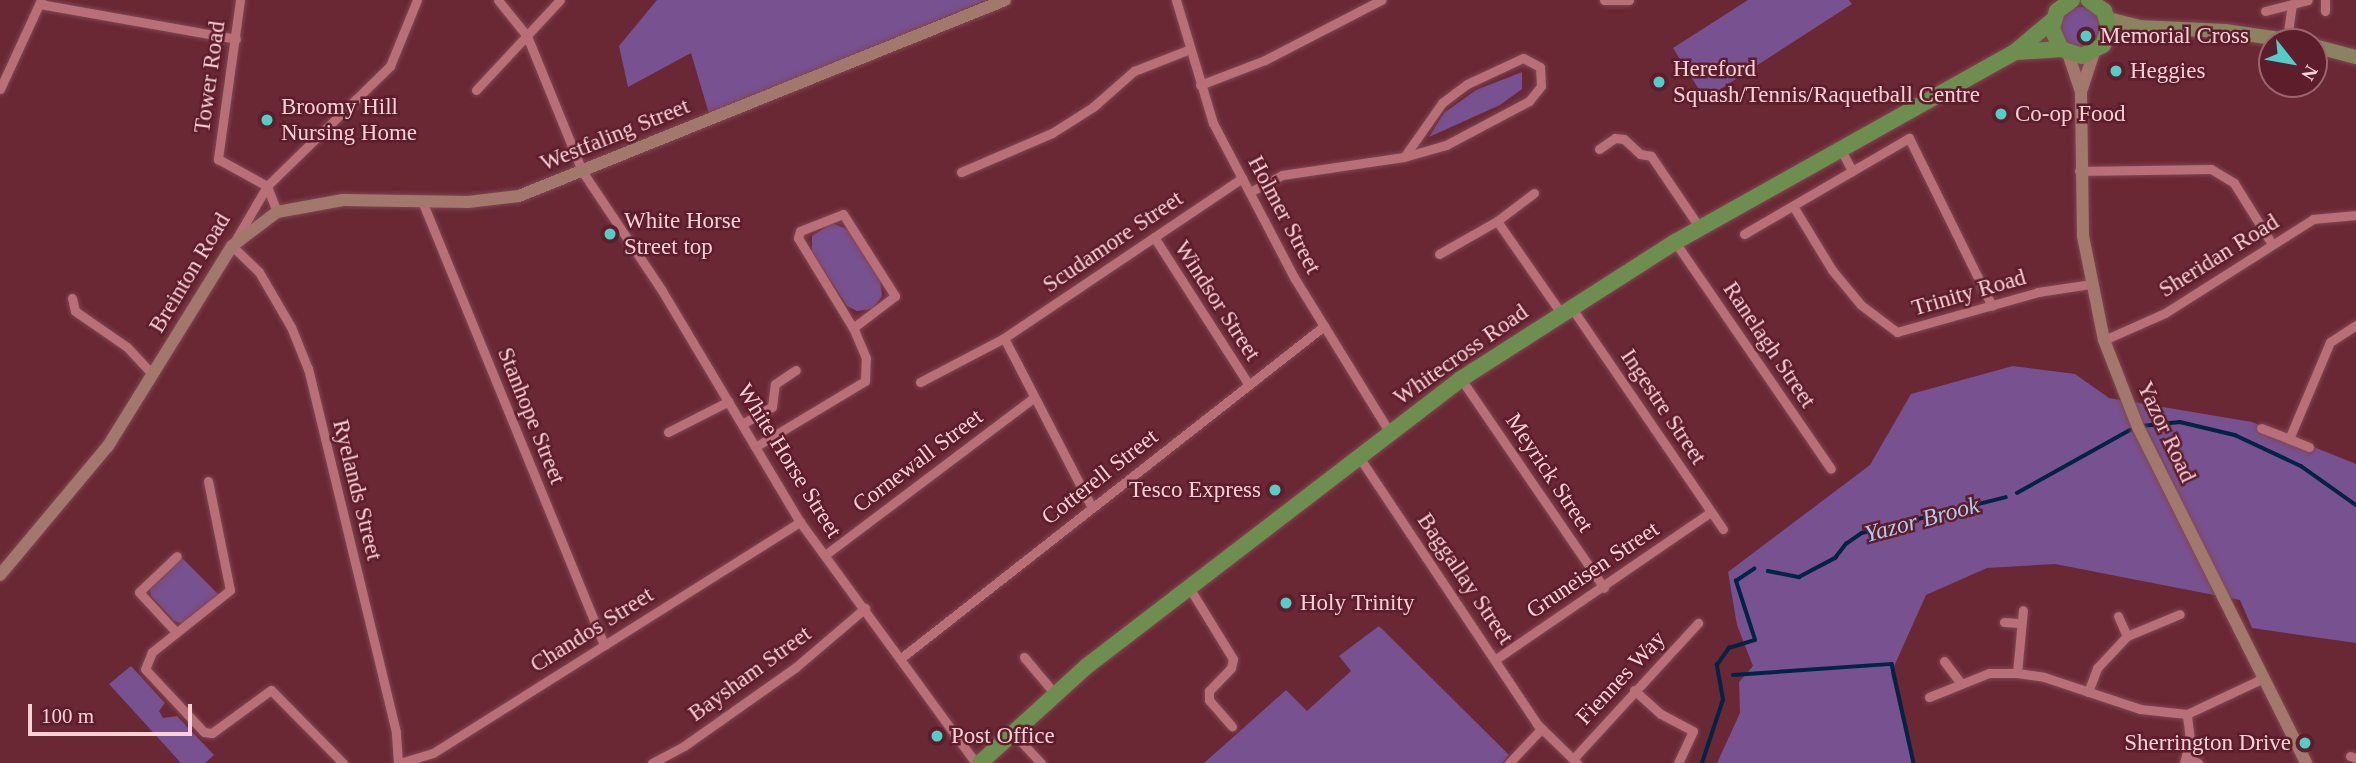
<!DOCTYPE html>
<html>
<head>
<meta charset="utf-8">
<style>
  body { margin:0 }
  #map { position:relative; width:2356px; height:763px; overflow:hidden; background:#692834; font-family:"Times New Roman",serif }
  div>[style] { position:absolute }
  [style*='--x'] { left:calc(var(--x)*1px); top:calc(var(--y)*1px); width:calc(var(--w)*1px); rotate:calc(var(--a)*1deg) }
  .green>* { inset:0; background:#785190 }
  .round { border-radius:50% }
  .stream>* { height:3.5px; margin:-1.75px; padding:0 1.75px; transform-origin:1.75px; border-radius:1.75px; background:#012446 }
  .roads { filter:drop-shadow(0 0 2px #804653) drop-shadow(0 0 2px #804653) }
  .street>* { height:9px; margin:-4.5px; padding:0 4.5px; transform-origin:4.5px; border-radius:4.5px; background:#b86f78 }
  .secondary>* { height:12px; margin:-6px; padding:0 6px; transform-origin:6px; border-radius:6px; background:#a2786c }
  .primary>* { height:14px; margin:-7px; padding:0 7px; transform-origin:7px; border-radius:7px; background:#8b825f }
  .highway>* { height:16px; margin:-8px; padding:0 8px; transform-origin:8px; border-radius:8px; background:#6d8e4f }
  .dots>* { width:19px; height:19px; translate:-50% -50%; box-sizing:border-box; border:4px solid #5d1d2a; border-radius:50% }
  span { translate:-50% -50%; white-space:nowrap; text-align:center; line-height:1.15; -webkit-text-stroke:5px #5d1d2a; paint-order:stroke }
  .poi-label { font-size:23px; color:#fad1d5 }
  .left { translate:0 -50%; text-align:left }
  .right { translate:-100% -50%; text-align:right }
  .street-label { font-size:23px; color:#fad1d5 }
  .water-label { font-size:24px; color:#accdf1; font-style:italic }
  .north { position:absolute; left:2258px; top:28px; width:70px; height:70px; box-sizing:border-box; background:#5d1d2a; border:2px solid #9c656e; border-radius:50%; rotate:121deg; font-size:19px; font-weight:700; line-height:28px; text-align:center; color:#fad1d5 }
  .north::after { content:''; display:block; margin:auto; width:24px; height:32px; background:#54cdc9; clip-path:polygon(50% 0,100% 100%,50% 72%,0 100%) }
  .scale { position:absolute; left:28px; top:704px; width:164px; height:32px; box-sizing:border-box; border:4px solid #fad1d5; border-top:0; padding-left:9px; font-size:21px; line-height:24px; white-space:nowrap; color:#fad1d5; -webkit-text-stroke:5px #5d1d2a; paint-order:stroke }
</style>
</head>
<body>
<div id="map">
  <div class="green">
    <div style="clip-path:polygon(657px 0,987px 0,709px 114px,691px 53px,628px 87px,619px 46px)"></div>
    <div style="clip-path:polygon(1748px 0,1849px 0,1852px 4px,1705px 99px,1673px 48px)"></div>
    <div class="round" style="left:2060px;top:7px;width:42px;height:42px"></div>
    <div style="clip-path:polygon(1522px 72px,1522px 89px,1500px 105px,1429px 137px,1444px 113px,1476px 90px)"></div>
    <div style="clip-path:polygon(832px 223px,849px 230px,880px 279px,882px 296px,873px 309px,857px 311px,847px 306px,812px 252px,812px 236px)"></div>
    <div style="clip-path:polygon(2013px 366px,2075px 374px,2109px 398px,2252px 422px,2356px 464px,2356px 643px,2252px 628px,2240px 600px,2055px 564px,1987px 568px,1926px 595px,1891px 673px,1912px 763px,1717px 763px,1740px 713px,1739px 682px,1753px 666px,1737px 625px,1728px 572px,1870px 465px,1911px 394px)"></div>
    <div style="clip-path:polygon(182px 558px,219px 595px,183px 624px,174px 621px,151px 596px,150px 589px)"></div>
    <div style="clip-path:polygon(1379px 626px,1509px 755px,1502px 763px,1204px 763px,1286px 690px,1307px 711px,1351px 671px,1339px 656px)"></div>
    <div style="clip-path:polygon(131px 666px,165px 703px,159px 711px,163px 718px,177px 716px,214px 755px,205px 763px,181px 763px,109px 684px)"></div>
  </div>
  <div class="stream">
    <div style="--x:2142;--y:426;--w:38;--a:-6"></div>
    <div style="--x:2180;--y:422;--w:57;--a:13.3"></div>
    <div style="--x:2235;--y:435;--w:73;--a:25.2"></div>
    <div style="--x:2301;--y:466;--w:67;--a:35.3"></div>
    <div style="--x:2017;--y:493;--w:134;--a:-29.1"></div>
    <div style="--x:1768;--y:571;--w:32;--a:11"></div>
    <div style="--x:1799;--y:577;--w:41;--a:-27.8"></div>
    <div style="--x:1835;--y:558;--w:18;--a:-52"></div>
    <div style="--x:1846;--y:544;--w:19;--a:-35"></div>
    <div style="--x:1862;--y:533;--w:148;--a:-14"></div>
    <div style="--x:1733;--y:675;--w:159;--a:-4"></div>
    <div style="--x:1892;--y:664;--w:101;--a:77.5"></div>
    <div style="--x:1702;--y:763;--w:66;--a:-71.6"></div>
    <div style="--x:1723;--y:700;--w:36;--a:-100"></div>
    <div style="--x:1717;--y:665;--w:21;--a:-55"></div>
    <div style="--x:1729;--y:648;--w:27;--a:-17"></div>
    <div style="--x:1755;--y:640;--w:62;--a:-107.9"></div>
    <div style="--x:1736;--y:581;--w:22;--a:-34"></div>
  </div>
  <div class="roads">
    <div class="street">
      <div style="--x:240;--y:0;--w:161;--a:97.9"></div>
      <div style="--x:218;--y:159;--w:56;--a:28.9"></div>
      <div style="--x:267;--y:186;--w:28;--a:69"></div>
      <div style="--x:498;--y:0;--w:46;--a:51.1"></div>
      <div style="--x:527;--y:36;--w:146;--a:67.8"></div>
      <div style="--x:582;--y:171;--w:142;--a:56.2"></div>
      <div style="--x:661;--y:289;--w:271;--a:59.2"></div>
      <div style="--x:800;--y:522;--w:298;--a:53.9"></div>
      <div style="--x:1176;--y:0;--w:128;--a:73.3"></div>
      <div style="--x:1213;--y:123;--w:176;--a:62.3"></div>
      <div style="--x:1295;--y:279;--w:181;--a:58.3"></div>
      <div style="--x:1604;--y:0;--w:25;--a:0"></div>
      <div style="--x:40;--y:4;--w:199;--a:10.1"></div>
      <div style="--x:2265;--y:11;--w:44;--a:-14.3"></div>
      <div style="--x:2325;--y:11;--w:11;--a:-90"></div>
      <div style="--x:2287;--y:39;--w:35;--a:-82"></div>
      <div style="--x:1200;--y:85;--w:70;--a:-21"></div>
      <div style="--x:1265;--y:60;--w:131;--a:-27.3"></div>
      <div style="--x:0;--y:89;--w:98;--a:-65.3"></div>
      <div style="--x:476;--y:90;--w:123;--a:-47"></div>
      <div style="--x:1599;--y:149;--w:19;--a:-35"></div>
      <div style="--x:1615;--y:138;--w:9;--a:6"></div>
      <div style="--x:1624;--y:139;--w:22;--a:43"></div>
      <div style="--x:1640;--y:154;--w:11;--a:10"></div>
      <div style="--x:1651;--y:156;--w:87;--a:55.8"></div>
      <div style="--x:1841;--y:150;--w:24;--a:62"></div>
      <div style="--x:2079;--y:171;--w:132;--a:-0.9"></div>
      <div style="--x:2211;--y:169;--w:27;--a:31"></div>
      <div style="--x:2234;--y:183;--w:72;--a:58.1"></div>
      <div style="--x:961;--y:172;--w:99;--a:-23.2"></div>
      <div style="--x:1052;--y:133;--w:49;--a:-32.4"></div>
      <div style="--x:1093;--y:107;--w:55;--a:-41.3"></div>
      <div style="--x:1134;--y:71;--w:60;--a:-21.4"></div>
      <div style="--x:1250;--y:192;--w:36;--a:-28"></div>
      <div style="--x:1282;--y:175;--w:123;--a:-8.4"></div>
      <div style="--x:1404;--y:157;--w:44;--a:-15.9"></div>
      <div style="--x:1446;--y:145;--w:94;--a:-27.9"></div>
      <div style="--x:1529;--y:101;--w:19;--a:-51"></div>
      <div style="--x:1541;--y:86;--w:19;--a:-93"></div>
      <div style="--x:1540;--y:67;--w:19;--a:-152"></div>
      <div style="--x:1523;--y:58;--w:62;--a:155.1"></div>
      <div style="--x:1467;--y:84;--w:31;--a:143"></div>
      <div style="--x:1442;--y:103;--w:66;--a:125.1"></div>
      <div style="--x:1534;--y:193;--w:46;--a:142.9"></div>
      <div style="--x:1497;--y:221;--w:112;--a:55.2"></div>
      <div style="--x:422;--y:201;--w:480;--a:67.7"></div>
      <div style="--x:1793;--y:206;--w:75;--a:58.6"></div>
      <div style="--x:1832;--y:270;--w:45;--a:50.4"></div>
      <div style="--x:1861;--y:305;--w:45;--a:36.9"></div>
      <div style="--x:1897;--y:332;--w:147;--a:-15.8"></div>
      <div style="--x:2038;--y:292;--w:54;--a:-8.6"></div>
      <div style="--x:1744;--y:234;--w:191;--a:-30.2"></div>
      <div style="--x:1909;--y:138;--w:187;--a:63.7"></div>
      <div style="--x:1154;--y:237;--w:176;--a:57.3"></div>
      <div style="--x:1675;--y:242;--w:275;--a:55.5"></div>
      <div style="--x:1439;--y:254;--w:67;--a:-29.6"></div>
      <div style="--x:72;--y:298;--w:13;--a:77"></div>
      <div style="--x:75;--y:311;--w:63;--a:34.7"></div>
      <div style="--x:127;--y:347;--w:38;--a:47"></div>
      <div style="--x:1571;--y:307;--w:269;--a:55.6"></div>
      <div style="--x:1004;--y:338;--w:191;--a:62.6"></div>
      <div style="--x:2104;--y:340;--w:67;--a:-23.9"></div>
      <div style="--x:2165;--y:313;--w:175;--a:-32.4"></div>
      <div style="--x:2313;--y:219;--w:43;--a:-5.3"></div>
      <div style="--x:1461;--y:379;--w:253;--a:55.6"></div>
      <div style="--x:920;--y:382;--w:95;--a:-27.6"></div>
      <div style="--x:1004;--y:338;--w:287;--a:-33.9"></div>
      <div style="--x:742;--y:424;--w:34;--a:-30"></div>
      <div style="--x:772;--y:407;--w:23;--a:-83"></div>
      <div style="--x:775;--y:384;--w:25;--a:-34"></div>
      <div style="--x:2261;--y:428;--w:30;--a:21"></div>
      <div style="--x:668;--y:432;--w:68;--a:-26.9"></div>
      <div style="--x:755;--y:447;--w:128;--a:-31"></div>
      <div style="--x:865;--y:381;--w:23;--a:-88"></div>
      <div style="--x:866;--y:358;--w:33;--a:-113"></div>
      <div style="--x:853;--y:328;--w:105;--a:-121.4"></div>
      <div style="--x:798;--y:238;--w:7;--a:-74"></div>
      <div style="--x:800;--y:231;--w:46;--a:-21.6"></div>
      <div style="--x:843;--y:214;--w:97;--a:57.6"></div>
      <div style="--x:895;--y:296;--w:53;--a:142.7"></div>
      <div style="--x:2309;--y:447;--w:22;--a:-158"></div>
      <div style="--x:2289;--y:439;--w:105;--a:-67.1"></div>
      <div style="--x:2330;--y:342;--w:31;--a:-33"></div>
      <div style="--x:1359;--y:457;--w:321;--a:56.3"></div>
      <div style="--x:1537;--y:724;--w:56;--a:44.3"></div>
      <div style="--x:208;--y:481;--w:111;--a:78.6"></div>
      <div style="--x:230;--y:590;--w:100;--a:141.5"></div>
      <div style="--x:152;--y:652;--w:18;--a:112"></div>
      <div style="--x:145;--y:669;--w:86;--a:46.9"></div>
      <div style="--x:204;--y:732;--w:8;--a:7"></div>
      <div style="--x:212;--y:733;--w:73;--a:-36.1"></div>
      <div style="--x:271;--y:690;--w:103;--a:45.4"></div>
      <div style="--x:825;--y:555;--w:261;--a:-37"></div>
      <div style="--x:1190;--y:589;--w:82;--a:58.4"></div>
      <div style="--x:1233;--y:659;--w:9;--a:103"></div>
      <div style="--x:1231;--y:668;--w:32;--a:134"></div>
      <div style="--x:1209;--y:691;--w:9;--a:90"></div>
      <div style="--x:1209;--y:700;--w:35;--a:49"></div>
      <div style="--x:2118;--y:616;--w:22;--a:66"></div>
      <div style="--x:2004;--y:622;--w:16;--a:4"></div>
      <div style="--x:176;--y:632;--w:54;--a:-132.8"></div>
      <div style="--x:139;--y:592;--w:52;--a:-43.5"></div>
      <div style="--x:1024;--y:657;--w:48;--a:50"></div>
      <div style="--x:901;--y:658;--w:538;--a:-38.13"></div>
      <div style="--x:1496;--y:659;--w:260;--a:-34.4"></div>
      <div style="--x:1944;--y:661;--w:26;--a:53"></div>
      <div style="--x:2017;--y:673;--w:63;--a:-84.6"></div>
      <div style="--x:1634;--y:690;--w:36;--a:42"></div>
      <div style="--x:1661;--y:714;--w:36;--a:28"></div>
      <div style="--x:1693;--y:731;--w:35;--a:115"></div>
      <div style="--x:2088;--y:692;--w:26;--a:-69"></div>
      <div style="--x:2097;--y:668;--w:44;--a:-46.8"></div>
      <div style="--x:2127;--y:636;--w:57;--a:-22.5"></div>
      <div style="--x:1929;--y:697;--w:65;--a:-21.8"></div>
      <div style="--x:1989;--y:673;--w:28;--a:0"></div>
      <div style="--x:2017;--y:673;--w:27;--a:8"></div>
      <div style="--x:2044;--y:677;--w:101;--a:18.4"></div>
      <div style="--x:2140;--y:709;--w:47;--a:6.1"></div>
      <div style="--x:2187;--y:714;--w:85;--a:-25.1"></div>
      <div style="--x:1013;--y:733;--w:41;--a:47"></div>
      <div style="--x:2350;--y:756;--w:6;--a:18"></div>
      <div style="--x:2187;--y:757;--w:13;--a:29"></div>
      <div style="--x:1573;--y:759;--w:185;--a:-47.4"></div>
      <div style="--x:398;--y:763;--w:31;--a:-94"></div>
      <div style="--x:396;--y:732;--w:374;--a:-103.6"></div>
      <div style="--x:308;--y:369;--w:45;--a:-112"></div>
      <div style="--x:291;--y:327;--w:64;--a:-120.2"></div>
      <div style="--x:259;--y:272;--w:37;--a:-136"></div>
      <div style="--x:232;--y:246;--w:69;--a:-59.7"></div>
      <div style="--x:267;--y:186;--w:172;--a:-44.3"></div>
      <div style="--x:390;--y:66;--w:71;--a:-67.8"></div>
      <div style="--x:400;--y:763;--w:34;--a:-17"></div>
      <div style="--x:433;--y:753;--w:434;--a:-32.2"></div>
      <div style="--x:652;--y:763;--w:36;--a:-28"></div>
      <div style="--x:684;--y:746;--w:137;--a:-35.2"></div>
      <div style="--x:796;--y:667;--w:91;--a:-40.5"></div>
      <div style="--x:1509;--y:763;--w:47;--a:-46.7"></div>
      <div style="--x:2184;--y:763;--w:24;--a:-75"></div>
      <div style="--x:2190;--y:740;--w:26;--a:-97"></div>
    </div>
    <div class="secondary">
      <div style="--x:2068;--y:53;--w:41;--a:71.6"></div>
      <div style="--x:2081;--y:92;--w:144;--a:89.2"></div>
      <div style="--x:2083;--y:236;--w:106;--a:78.6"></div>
      <div style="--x:2104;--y:340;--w:93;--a:68.7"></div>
      <div style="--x:2138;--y:427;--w:376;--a:63.4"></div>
      <div style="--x:2082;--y:89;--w:39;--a:-72"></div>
      <div style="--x:0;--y:575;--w:168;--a:-50.1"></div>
      <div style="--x:108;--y:446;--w:235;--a:-58.2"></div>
      <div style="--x:232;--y:246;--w:56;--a:-37.1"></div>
      <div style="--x:277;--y:212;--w:67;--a:-10.3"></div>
      <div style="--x:343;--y:200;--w:125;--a:0.9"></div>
      <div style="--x:468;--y:202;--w:51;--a:-6.7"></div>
      <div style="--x:519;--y:196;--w:524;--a:-21.96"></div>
    </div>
    <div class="primary">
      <div style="--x:2108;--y:19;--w:32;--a:14"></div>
      <div style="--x:2139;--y:27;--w:86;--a:2.7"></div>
      <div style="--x:2225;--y:31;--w:76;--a:8.3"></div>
      <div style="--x:2314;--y:46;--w:43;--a:14.7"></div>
    </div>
    <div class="highway">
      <div style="--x:2072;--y:0;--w:19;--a:144"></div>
      <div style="--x:2057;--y:11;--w:19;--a:106"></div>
      <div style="--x:2052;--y:29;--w:22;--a:66"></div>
      <div style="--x:2061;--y:49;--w:22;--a:18"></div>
      <div style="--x:2082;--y:56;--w:24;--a:-28"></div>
      <div style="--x:2103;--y:45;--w:18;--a:-71"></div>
      <div style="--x:2109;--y:28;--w:18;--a:-106"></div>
      <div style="--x:2104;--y:11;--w:19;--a:-144"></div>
      <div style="--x:2017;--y:52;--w:44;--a:-3.9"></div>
      <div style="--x:980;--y:763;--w:144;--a:-42.2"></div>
      <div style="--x:1087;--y:666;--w:471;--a:-37.5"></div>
      <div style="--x:1461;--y:379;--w:254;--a:-32.6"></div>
      <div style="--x:1675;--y:242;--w:389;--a:-29.2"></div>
      <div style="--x:2015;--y:52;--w:50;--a:-40.1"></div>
    </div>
  </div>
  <div class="dots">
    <div style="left:2086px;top:36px;background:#54cdc9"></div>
    <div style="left:2116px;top:71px;background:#54cdc9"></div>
    <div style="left:1659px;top:82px;background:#54cdc9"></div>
    <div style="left:2001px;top:114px;background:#54cdc9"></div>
    <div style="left:267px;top:120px;background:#54cdc9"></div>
    <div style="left:610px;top:234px;background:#54cdc9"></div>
    <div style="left:1275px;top:490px;background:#54cdc9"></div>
    <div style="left:1286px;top:603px;background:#54cdc9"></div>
    <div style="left:937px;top:736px;background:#54cdc9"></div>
    <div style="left:2305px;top:743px;background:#54cdc9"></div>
  </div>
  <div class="poi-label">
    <span class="left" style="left:2100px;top:36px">Memorial Cross</span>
    <span class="left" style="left:1673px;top:82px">Hereford<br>Squash/Tennis/Raquetball Centre</span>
    <span class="left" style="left:2130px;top:71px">Heggies</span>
    <span class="left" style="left:281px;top:120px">Broomy Hill<br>Nursing Home</span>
    <span class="left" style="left:2015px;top:114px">Co-op Food</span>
    <span class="left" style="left:624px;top:234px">White Horse<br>Street top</span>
    <span class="right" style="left:1261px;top:490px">Tesco Express</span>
    <span class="left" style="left:1300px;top:603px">Holy Trinity</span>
    <span class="left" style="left:951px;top:736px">Post Office</span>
    <span class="right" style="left:2291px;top:743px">Sherrington Drive</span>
  </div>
  <div class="street-label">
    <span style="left:210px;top:77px;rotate:-82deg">Tower Road</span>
    <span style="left:615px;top:135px;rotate:-22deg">Westfaling Street</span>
    <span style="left:1284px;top:215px;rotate:62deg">Holmer Street</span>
    <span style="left:1113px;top:242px;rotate:-34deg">Scudamore Street</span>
    <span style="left:2219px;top:256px;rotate:-32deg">Sheridan Road</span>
    <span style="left:190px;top:273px;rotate:-59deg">Breinton Road</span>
    <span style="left:1969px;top:293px;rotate:-16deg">Trinity Road</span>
    <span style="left:1217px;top:301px;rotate:57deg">Windsor Street</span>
    <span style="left:1769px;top:345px;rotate:56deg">Ranelagh Street</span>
    <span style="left:1461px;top:355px;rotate:-35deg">Whitecross Road</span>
    <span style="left:1663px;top:407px;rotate:56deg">Ingestre Street</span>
    <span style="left:531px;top:416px;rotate:68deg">Stanhope Street</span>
    <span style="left:2166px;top:432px;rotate:65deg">Yazor Road</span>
    <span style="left:789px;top:461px;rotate:58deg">White Horse Street</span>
    <span style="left:918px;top:461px;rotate:-37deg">Cornewall Street</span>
    <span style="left:1549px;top:473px;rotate:56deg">Meyrick Street</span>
    <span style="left:1100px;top:477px;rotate:-38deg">Cotterell Street</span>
    <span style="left:357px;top:490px;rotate:76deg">Ryelands Street</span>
    <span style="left:1593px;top:570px;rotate:-34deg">Gruneisen Street</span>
    <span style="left:1465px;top:579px;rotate:56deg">Baggallay Street</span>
    <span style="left:592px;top:630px;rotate:-32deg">Chandos Street</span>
    <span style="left:750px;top:674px;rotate:-36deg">Baysham Street</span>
    <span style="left:1621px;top:678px;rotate:-47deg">Fiennes Way</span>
  </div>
  <div class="water-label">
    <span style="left:1922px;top:520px;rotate:-15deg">Yazor Brook</span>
  </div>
  <div class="north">N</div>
  <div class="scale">100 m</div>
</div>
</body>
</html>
